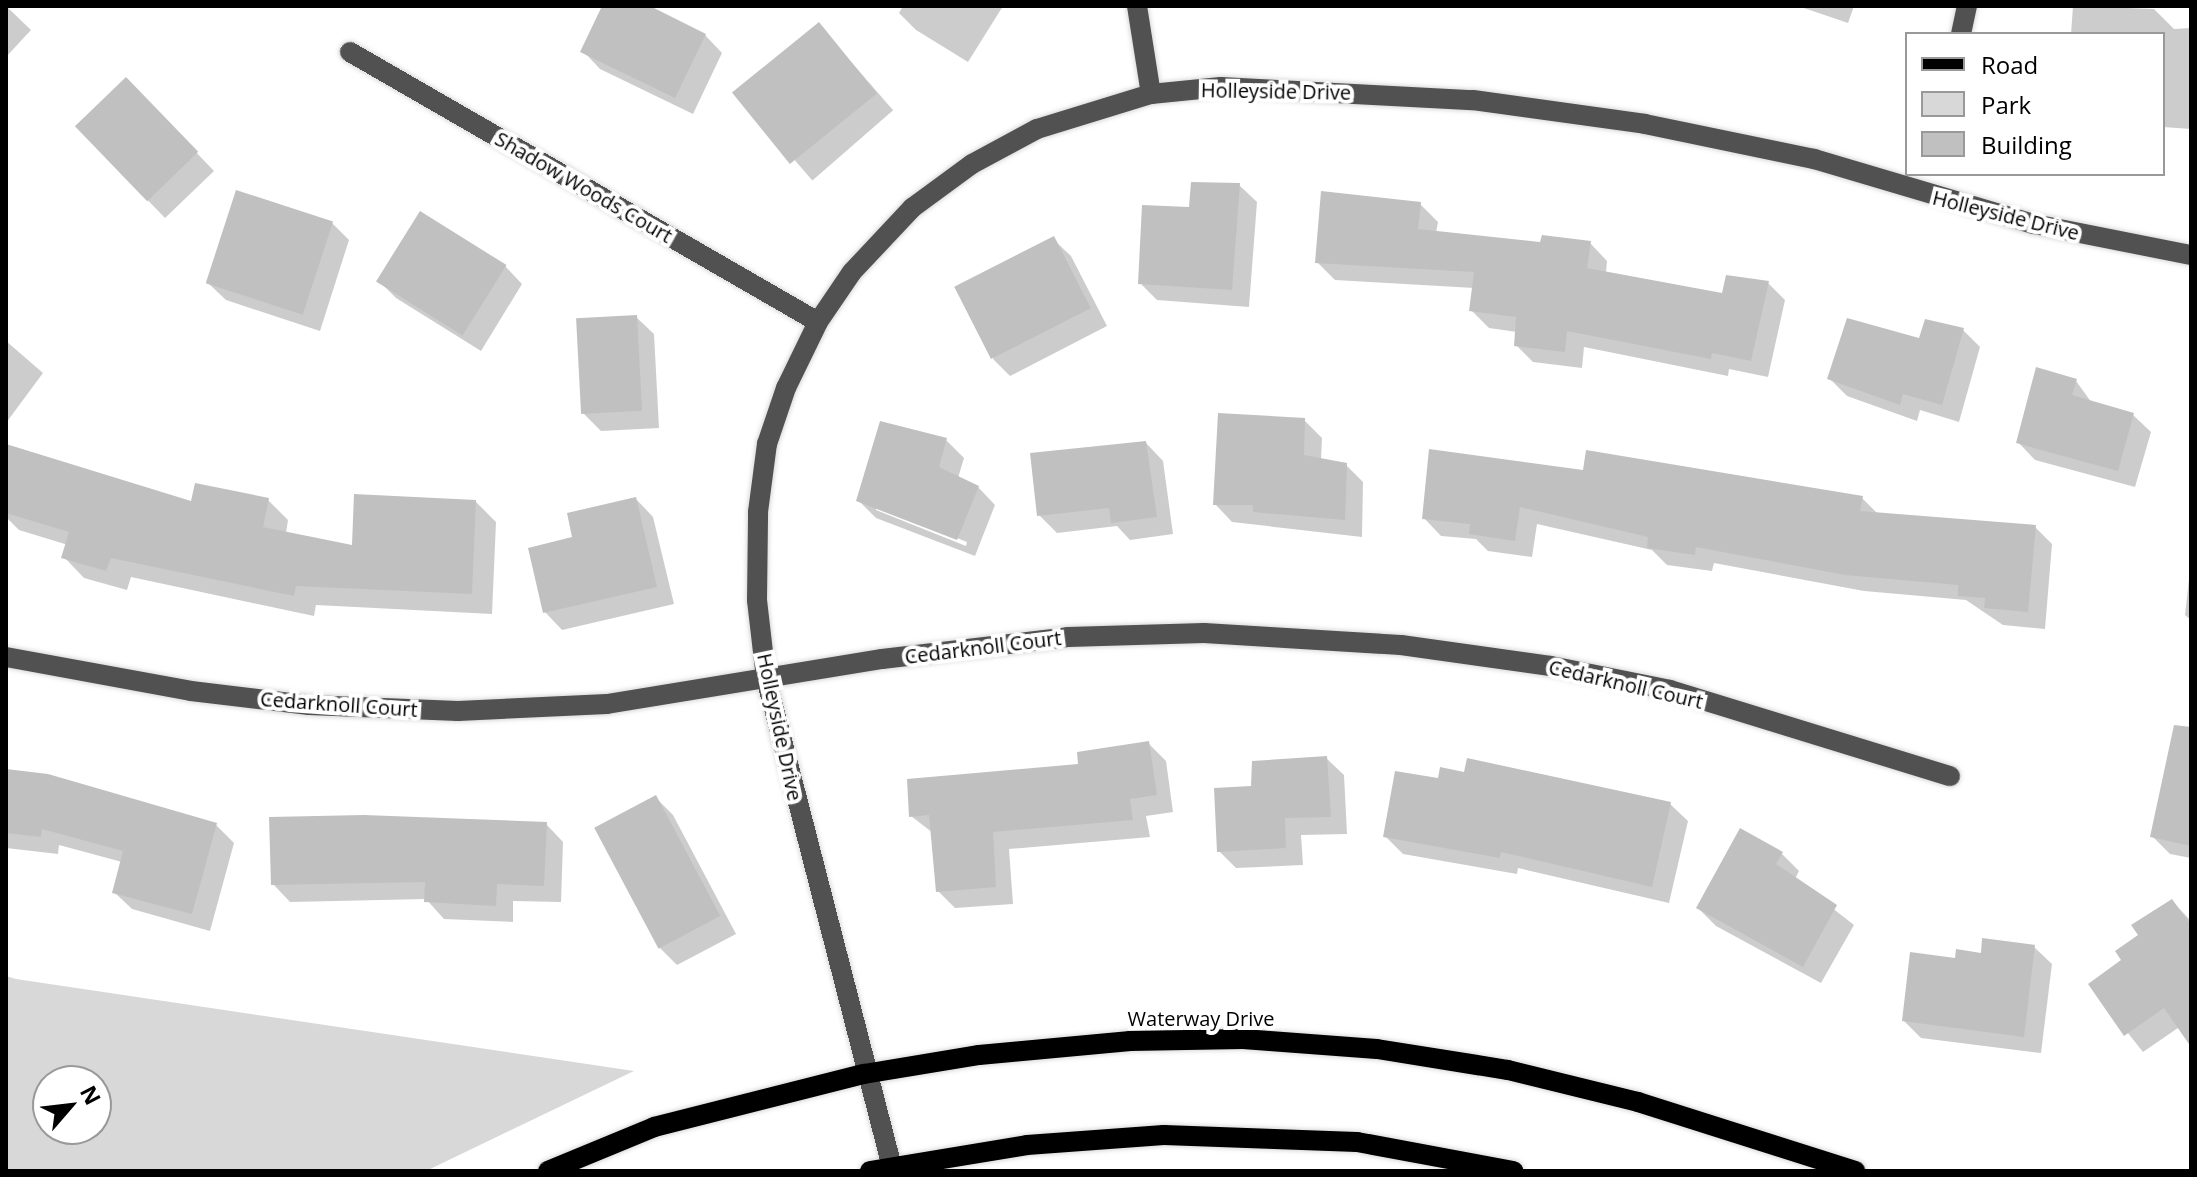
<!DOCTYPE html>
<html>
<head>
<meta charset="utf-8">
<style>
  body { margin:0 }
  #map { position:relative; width:2197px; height:1177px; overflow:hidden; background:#fff; font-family:"Open Sans",sans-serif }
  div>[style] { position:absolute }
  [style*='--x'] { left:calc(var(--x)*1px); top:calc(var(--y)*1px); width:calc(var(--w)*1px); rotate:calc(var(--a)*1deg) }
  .green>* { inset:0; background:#d8d8d8 }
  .shadow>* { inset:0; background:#0003; transform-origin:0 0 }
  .building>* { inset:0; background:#c0c0c0; transform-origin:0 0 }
  .roads { filter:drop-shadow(0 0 2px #dbdbdb) drop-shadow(0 0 2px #dbdbdb) }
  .minor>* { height:20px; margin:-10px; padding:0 10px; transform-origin:10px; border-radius:10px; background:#515151 }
  .major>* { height:20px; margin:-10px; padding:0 10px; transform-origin:10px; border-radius:10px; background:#000 }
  span { translate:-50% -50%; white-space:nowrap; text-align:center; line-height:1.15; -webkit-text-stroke:8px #fff; paint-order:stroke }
  .street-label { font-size:20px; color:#000 }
  .frame { position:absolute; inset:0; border:8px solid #000; pointer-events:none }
  .legend { position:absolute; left:1905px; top:32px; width:260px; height:144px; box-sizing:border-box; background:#fff; border:2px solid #999; margin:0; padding:10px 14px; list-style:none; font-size:24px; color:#000 }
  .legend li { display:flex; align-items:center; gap:16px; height:40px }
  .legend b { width:40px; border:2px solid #999 }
  .north { position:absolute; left:32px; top:1065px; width:80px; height:80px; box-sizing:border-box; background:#fff; border:2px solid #999; border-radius:50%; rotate:62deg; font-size:22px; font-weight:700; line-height:32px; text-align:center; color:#000 }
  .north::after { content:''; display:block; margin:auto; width:28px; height:36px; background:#000; clip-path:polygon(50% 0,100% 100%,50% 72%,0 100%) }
</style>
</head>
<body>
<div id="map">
  <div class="green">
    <div style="clip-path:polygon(evenodd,6px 976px,16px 979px,634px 1071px,426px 1171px,6px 1171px,6px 976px,48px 1081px,96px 1081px,96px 1129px,48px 1129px,48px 1081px)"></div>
  </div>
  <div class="shadow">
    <div style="clip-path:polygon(6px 6px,31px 30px,6px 57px)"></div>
    <div style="clip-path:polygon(605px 6px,646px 6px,705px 35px,722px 53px,693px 114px,600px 69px,583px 51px)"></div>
    <div style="clip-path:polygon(903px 6px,1003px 6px,968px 62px,916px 30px,899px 13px)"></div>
    <div style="clip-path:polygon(1798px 6px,1854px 6px,1848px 23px)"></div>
    <div style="clip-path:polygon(2073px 6px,2154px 9px,2174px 29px,2191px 28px,2191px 129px,2163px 127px,2163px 34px,2071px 34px)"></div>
    <div style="left:819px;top:25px;width:113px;height:107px;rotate:49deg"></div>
    <div style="clip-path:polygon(143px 97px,214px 171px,165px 218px,76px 126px)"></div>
    <div style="clip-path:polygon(1239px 185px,1257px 202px,1249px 307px,1157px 300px,1140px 283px,1191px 209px)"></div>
    <div style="clip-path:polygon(1420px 204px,1438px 222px,1436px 233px,1541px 245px,1590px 243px,1607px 261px,1606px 273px,1724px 295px,1768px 283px,1785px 300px,1768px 377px,1729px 369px,1728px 376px,1584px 347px,1582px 368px,1533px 362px,1516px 345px,1517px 332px,1489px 328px,1471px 310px,1474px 288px,1335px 280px,1318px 263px)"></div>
    <div style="clip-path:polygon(332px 223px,349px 240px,320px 331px,226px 300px,208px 283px)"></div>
    <div style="clip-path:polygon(1053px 239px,1071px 256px,1107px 326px,1010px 376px,993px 359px)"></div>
    <div style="clip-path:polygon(505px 266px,522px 284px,481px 351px,396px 298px,379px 281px)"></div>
    <div style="clip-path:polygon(636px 317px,654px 334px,659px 428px,601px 431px,584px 414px)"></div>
    <div style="clip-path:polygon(1963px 330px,1980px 347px,1959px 422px,1920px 410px,1917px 421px,1847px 396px,1829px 378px,1920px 341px)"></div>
    <div style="clip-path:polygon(6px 341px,43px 373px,6px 423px)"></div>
    <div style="clip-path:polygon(2037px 370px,2076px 381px,2092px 403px,2133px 415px,2151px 432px,2135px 487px,2035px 460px,2018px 442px)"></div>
    <div style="clip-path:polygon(1304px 420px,1322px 438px,1321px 460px,1346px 465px,1363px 482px,1362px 537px,1232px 522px,1215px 504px)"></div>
    <div style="clip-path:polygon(evenodd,882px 423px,946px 440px,964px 458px,958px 478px,978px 487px,995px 505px,975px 556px,876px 518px,858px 500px,882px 423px,876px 506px,967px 542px,966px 546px,876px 510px,876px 506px)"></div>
    <div style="clip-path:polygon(1146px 443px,1163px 461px,1173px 534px,1130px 540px,1117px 526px,1057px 533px,1039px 515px)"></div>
    <div style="clip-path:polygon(1584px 473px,1862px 498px,1878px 514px,2035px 527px,2052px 544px,2045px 629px,2003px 625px,1966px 600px,1864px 591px,1714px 563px,1712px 571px,1667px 565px,1652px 550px,1537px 524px,1532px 557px,1488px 551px,1476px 539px,1441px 536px,1424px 518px)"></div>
    <div style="clip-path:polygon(6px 486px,192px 503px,268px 500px,288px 520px,286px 533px,354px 547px,476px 502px,496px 522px,492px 614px,316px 605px,314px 616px,131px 577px,127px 590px,84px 578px,64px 557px,68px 545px,19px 530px,6px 517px)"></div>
    <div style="clip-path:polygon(636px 499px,653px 517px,674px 604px,562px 630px,545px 612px,575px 539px)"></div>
    <div style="clip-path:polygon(2190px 570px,2191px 570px,2191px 620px,2185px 615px)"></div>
    <div style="clip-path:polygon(1148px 743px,1166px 761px,1173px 812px,1146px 816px,1150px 837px,1009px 849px,1013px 904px,955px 908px,938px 891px,933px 833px,911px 816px)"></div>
    <div style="clip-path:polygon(2191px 752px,2191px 858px,2170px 854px,2152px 836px)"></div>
    <div style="clip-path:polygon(1326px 758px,1344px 775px,1347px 834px,1301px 835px,1303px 865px,1236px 868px,1219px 851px,1253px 788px)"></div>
    <div style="clip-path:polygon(6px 771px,216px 825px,234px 843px,210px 931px,132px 909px,114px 892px,122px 862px,59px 845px,58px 854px,6px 848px)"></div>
    <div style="clip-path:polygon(1439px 781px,1670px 804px,1688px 821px,1669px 903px,1518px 868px,1517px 874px,1403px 854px,1385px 836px)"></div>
    <div style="clip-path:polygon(655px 797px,673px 815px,736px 934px,677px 965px,660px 948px)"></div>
    <div style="clip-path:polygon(546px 824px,563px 842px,561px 902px,513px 901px,513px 922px,444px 919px,426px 899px,290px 902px,273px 884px)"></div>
    <div style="clip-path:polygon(1781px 853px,1799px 871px,1795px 879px,1854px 925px,1821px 983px,1716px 926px,1698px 908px)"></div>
    <div style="clip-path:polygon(2172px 901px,2191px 921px,2191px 1019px,2143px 1052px,2090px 985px,2124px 961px)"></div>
    <div style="clip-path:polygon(2034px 947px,2052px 964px,2041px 1053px,1921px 1038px,1904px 1021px,1957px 960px)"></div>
  </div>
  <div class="building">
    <div style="clip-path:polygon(602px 6px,650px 6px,706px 34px,675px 98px,580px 52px)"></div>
    <div style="left:819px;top:22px;width:92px;height:112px;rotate:51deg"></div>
    <div style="left:126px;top:77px;width:104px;height:71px;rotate:46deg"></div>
    <div style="clip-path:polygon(1191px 182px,1240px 183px,1232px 290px,1138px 284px,1142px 205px,1189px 207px)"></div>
    <div style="left:236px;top:190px;width:102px;height:98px;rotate:18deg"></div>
    <div style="clip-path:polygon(1321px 191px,1421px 202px,1418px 229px,1540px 242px,1542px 235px,1591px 241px,1587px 268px,1722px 293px,1726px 275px,1769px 281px,1751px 361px,1712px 353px,1711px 359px,1567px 331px,1565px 352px,1514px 346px,1516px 317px,1469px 311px,1474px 272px,1315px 263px)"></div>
    <div style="left:420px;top:211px;width:102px;height:83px;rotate:32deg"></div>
    <div style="left:1054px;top:236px;width:81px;height:112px;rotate:63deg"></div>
    <div style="left:637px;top:315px;width:96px;height:61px;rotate:87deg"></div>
    <div style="clip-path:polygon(1847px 318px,1919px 338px,1925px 319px,1964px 328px,1942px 405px,1903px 394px,1900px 405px,1827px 379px)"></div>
    <div style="clip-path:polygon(2036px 367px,2077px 379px,2072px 395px,2134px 413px,2118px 471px,2016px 443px)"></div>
    <div style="clip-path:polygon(1218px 413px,1305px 418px,1304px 455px,1347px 463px,1345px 520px,1253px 512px,1253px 505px,1213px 505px)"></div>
    <div style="clip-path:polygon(880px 421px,947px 438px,939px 467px,979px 486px,957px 540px,856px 501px)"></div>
    <div style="clip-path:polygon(1146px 441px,1157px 517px,1111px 523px,1109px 508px,1037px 516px,1030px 453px)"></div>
    <div style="clip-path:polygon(6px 444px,191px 501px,195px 483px,269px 498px,263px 527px,352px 545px,354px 494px,476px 500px,472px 594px,296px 586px,294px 596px,111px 558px,106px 571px,61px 558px,69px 532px,6px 513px)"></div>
    <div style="clip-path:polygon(1429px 449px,1583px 470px,1586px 450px,1863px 496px,1860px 511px,2036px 525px,2028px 612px,1984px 608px,1985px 598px,1958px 596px,1958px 585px,1845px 575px,1696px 547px,1695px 555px,1647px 548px,1648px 537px,1520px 507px,1515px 541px,1469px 534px,1470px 524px,1422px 519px)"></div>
    <div style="clip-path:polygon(636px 497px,657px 587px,543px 613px,528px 548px,572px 537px,567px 513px)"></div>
    <div style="clip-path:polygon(2174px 725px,2191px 727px,2191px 846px,2150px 837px)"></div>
    <div style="clip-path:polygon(1149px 741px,1157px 795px,1130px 799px,1133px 820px,993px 832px,996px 887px,936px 892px,929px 815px,909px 817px,907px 779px,1078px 764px,1077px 752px)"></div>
    <div style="clip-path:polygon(1327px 756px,1331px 817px,1285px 818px,1286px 848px,1217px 852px,1214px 788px,1251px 786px,1252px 761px)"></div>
    <div style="clip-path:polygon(1467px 758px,1671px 802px,1652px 887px,1501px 852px,1500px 858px,1383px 837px,1395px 771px,1438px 778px,1440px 767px,1464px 772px)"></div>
    <div style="clip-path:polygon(6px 769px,48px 774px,217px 823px,192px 914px,112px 893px,123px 851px,42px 829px,41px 837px,6px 833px)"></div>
    <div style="left:656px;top:795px;width:137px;height:70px;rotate:62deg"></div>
    <div style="clip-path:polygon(364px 815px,547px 822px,544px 886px,497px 884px,496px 906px,424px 902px,425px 882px,271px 885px,269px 817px)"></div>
    <div style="clip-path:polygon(1740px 828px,1783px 852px,1776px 864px,1837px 905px,1803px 967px,1696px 908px)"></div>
    <div style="clip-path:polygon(2172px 899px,2191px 925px,2191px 1047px,2164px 1008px,2124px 1036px,2088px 984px,2121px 960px,2115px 951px,2138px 935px,2131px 925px)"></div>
    <div style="clip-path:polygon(1982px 938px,2035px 945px,2024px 1037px,1902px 1021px,1910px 952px,1955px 958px,1956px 949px,1981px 953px)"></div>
  </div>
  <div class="roads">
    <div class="minor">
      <div style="--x:1137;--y:6;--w:89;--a:81"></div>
      <div style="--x:1961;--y:34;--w:29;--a:-78"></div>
      <div style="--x:350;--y:52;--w:540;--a:29.98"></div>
      <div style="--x:6;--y:657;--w:188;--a:10.4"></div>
      <div style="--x:191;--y:691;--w:119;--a:6.8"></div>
      <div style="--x:309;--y:705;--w:149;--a:2.3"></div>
      <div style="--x:458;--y:711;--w:149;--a:-2.7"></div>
      <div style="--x:607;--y:704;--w:279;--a:-9.3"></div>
      <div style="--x:882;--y:659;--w:187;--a:-6.7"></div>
      <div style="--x:1068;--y:637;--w:136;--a:-1.7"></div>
      <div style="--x:1204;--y:633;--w:197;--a:3.5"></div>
      <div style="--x:1401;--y:645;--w:151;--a:8"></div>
      <div style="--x:1551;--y:666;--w:121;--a:11.4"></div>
      <div style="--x:1670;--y:690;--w:293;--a:17.1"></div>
      <div style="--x:893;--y:1171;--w:509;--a:-104.45"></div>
      <div style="--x:766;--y:678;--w:79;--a:-96.6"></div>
      <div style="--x:757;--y:600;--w:88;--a:-89.3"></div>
      <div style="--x:758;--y:512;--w:69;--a:-82.5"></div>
      <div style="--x:767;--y:444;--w:59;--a:-71.3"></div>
      <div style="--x:786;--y:388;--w:73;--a:-64.1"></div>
      <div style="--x:818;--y:322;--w:60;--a:-55.8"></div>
      <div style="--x:852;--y:272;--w:88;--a:-46.8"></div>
      <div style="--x:912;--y:208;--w:74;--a:-36.3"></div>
      <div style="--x:972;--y:164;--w:74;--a:-28.3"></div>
      <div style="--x:1037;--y:129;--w:119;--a:-17.1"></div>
      <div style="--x:1151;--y:94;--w:70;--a:-5.7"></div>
      <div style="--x:1221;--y:87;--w:252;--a:3"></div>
      <div style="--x:1473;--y:100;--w:174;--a:7.9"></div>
      <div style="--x:1645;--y:124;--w:173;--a:11.7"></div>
      <div style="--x:1814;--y:159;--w:229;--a:16.5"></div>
      <div style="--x:2034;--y:224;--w:160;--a:11.2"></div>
    </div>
    <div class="major">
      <div style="--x:548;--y:1171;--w:115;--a:-22.5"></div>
      <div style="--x:654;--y:1127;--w:217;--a:-14.2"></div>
      <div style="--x:864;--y:1074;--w:117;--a:-9.4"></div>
      <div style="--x:979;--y:1055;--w:152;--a:-5.3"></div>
      <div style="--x:1130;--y:1041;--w:113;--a:-1"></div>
      <div style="--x:1243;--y:1039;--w:134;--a:4.3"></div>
      <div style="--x:1377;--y:1049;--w:133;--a:9.1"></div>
      <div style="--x:1508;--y:1070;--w:134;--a:13.8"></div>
      <div style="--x:1638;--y:1102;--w:228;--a:17.6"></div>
      <div style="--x:870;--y:1171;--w:159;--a:-9.4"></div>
      <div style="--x:1027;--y:1145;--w:137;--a:-4.2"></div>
      <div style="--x:1164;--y:1135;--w:193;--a:2.1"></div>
      <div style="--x:1357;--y:1142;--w:159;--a:10.5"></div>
    </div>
  </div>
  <div class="street-label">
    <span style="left:1276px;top:91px;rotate:1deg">Holleyside Drive</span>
    <span style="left:584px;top:187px;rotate:30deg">Shadow Woods Court</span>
    <span style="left:2006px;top:215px;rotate:14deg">Holleyside Drive</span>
    <span style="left:983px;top:647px;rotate:-7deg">Cedarknoll Court</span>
    <span style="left:1626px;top:684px;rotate:13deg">Cedarknoll Court</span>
    <span style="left:339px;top:704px;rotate:4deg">Cedarknoll Court</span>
    <span style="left:780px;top:727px;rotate:78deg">Holleyside Drive</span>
    <span style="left:1201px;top:1018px">Waterway Drive</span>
  </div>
  <div class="frame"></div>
  <ul class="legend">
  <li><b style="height:10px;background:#000"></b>Road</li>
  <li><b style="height:22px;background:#d8d8d8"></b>Park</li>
  <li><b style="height:22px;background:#c0c0c0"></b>Building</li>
  </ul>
  <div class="north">N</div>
</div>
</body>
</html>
